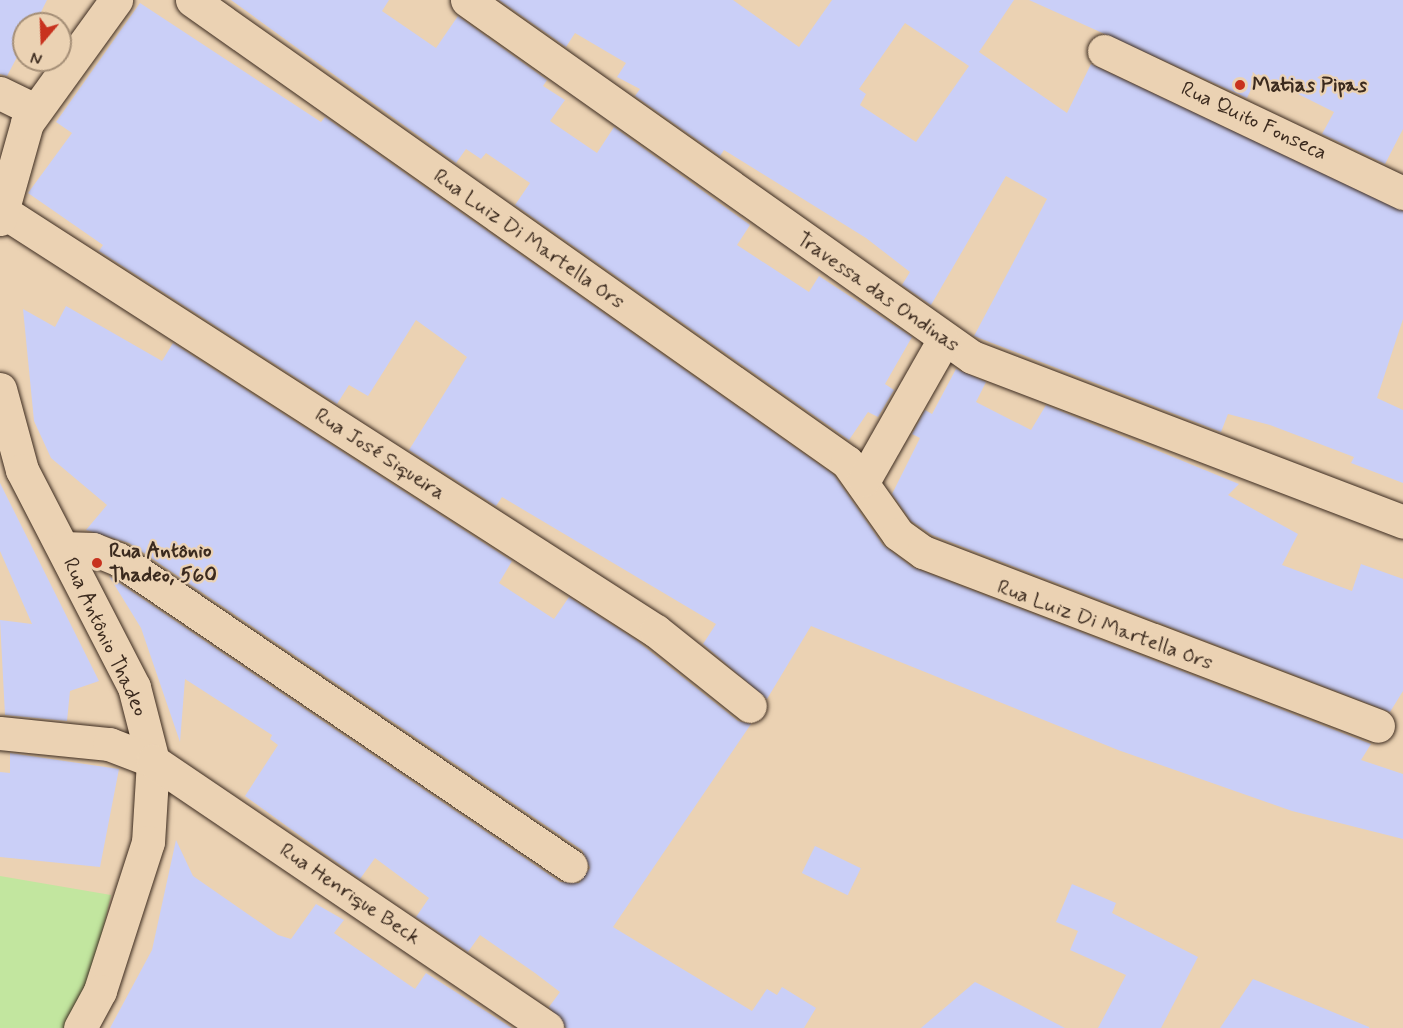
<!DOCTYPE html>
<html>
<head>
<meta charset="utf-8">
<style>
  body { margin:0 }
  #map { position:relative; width:1403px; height:1028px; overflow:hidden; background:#ebd2b3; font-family:Mynerve,sans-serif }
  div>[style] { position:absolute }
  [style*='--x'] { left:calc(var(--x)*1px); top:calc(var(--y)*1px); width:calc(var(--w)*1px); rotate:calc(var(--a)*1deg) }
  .green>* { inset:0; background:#c2e69f }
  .building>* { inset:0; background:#cacff7; transform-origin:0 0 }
  .roads { filter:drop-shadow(0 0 2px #3b2a1e) drop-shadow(0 0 2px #3b2a1e) }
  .minor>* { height:33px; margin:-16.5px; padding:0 16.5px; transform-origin:16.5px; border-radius:16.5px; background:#ebd2b3 }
  .dots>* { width:16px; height:16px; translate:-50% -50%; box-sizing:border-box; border:3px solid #ebd2b3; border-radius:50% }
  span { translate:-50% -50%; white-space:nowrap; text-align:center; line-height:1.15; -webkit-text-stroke:4.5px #ebd2b3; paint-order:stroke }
  .poi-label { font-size:21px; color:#3b2a1e; font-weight:700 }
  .left { translate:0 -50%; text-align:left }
  .street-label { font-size:21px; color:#3b2a1e }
  .north { position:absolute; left:12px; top:12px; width:60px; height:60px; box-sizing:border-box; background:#ebd2b3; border:2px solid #a58f77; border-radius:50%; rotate:199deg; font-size:16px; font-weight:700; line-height:24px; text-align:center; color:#3b2a1e }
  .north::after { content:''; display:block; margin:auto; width:21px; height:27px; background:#c8321e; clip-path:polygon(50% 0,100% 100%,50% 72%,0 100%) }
</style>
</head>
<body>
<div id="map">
  <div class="green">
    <div style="clip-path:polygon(0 876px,111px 895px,90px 988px,68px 1028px,0 1028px)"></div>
  </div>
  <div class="building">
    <div style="clip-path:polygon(0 0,47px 0,35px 24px,24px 24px,24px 44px,7px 76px,0 74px)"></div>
    <div style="clip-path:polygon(231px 0,389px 0,382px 11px,436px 48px,458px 16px,547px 80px,543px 86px,565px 100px,550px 121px,597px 153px,614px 127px,750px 225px,737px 245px,809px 292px,819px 276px,912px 337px,885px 384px,894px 390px,878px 417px,868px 412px,849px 440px,515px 205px,530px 183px,486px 153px,481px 159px,466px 149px,456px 163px)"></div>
    <div style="clip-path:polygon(evenodd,499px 0,733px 0,799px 47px,832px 0,1014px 0,979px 52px,1067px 113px,1091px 64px,1403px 211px,1403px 319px,1377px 398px,1403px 410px,1403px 483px,1351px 463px,1354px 457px,1270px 425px,1228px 414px,1221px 432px,974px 336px,1047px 199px,1006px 176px,931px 305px,902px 285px,910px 272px,866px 238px,724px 150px,720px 156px,635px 96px,640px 89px,617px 77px,626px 63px,575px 33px,566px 47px,499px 0,905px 23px,969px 66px,916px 142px,860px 105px,866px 94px,859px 89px,905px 23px)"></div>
    <div style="clip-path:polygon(1029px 0,1403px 0,1403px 129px,1385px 164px,1322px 134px,1334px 112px,1258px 74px,1247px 98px)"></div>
    <div style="clip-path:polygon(140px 3px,321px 122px,325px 117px,834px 475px,883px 545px,912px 567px,1371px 744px,1361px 760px,1403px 774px,1403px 839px,1292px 811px,1118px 750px,811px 626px,767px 699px,703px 644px,716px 624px,502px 497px,496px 506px,409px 450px,467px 357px,416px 320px,368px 396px,349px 385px,337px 404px,99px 251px,103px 245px,28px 193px,72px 133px,56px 122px)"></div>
    <div style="clip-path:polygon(66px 306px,162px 361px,173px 343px,512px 561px,499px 583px,554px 619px,569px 597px,636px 640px,738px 721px,751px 724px,613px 927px,752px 1011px,767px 989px,777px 995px,782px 987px,816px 1008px,804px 1028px,566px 1028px,549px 1007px,560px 992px,535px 973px,480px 935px,468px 952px,416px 917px,429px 898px,375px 858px,360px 879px,245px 796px,278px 745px,270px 739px,272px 735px,185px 679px,180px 742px,141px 628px,109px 576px,560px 882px,579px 883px,590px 868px,582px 850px,129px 543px,86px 530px,107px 505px,51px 458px,34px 421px,23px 309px,55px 327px)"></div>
    <div style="clip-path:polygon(956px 369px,986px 382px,976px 402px,1031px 430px,1046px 405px,1239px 484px,1228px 495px,1298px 534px,1282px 565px,1352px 591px,1361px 564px,1403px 579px,1403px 691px,1390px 712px,932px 535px,911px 521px,892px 494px,920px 438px,912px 434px,925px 410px,932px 414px)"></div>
    <div style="clip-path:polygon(0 483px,99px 681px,70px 691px,67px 721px,5px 715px,0 620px,32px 624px,0 551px)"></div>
    <div style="clip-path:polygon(10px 753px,119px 769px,100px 867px,0 857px,0 772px,10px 773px)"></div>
    <div style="clip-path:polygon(176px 840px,193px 876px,278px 935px,291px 939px,316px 904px,344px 920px,334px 933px,415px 989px,426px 973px,512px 1028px,110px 1028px,152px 950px)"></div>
    <div style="left:815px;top:846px;width:51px;height:30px;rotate:26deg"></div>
    <div style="clip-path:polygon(1072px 884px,1116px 903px,1112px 913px,1198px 957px,1161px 1028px,1098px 1028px,1126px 975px,1070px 950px,1078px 931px,1056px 922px)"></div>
    <div style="clip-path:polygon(1253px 979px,1369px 1027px,1369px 1028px,1220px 1028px)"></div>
    <div style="clip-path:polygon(975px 982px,997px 993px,1065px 1028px,921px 1028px)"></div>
  </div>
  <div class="roads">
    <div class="minor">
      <div style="--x:192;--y:0;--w:802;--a:35.2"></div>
      <div style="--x:847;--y:462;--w:88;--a:54.7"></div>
      <div style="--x:898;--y:534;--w:31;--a:36"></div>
      <div style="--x:923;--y:552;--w:487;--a:20.9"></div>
      <div style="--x:467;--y:0;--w:618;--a:35.26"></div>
      <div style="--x:972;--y:357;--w:462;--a:20.9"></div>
      <div style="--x:1104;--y:51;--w:331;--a:25.4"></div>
      <div style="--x:0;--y:93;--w:39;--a:26"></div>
      <div style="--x:2;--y:211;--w:777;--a:32.71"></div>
      <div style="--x:656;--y:631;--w:120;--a:38.6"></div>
      <div style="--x:0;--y:219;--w:100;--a:-74.3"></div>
      <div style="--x:27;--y:123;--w:152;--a:-54.1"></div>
      <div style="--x:0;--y:389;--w:84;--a:74.8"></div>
      <div style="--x:22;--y:470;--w:244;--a:62.7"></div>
      <div style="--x:134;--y:687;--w:76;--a:75.6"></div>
      <div style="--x:153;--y:761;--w:81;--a:93.5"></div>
      <div style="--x:148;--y:842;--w:157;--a:107.9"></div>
      <div style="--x:100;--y:991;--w:42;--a:118.4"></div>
      <div style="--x:864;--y:480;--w:160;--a:-60.4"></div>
      <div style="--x:63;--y:548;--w:30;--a:2"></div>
      <div style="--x:93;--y:549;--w:27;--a:22"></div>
      <div style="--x:118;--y:559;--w:547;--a:34.13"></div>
      <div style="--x:0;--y:733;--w:110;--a:5.8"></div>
      <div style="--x:109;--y:744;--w:47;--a:21.1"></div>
      <div style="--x:153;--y:761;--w:476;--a:34.1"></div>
    </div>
  </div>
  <div class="dots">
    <div style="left:1240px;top:85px;background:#c8321e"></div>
    <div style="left:97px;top:563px;background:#c8321e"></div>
  </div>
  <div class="poi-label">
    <span class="left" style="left:1252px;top:85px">Matias Pipas</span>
    <span class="left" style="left:109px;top:563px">Rua Antônio<br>Thadeo, 560</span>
  </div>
  <div class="street-label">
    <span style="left:1254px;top:121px;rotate:25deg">Rua Quito Fonseca</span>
    <span style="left:529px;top:239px;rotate:35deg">Rua Luiz Di Martella Ors</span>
    <span style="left:878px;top:292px;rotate:35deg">Travessa das Ondinas</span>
    <span style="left:380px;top:454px;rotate:33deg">Rua José Siqueira</span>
    <span style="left:1105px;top:625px;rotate:20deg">Rua Luiz Di Martella Ors</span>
    <span style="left:105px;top:637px;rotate:65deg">Rua Antônio Thadeo</span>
    <span style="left:350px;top:894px;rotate:34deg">Rua Henrique Beck</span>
  </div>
  <div class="north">N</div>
</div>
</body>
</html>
